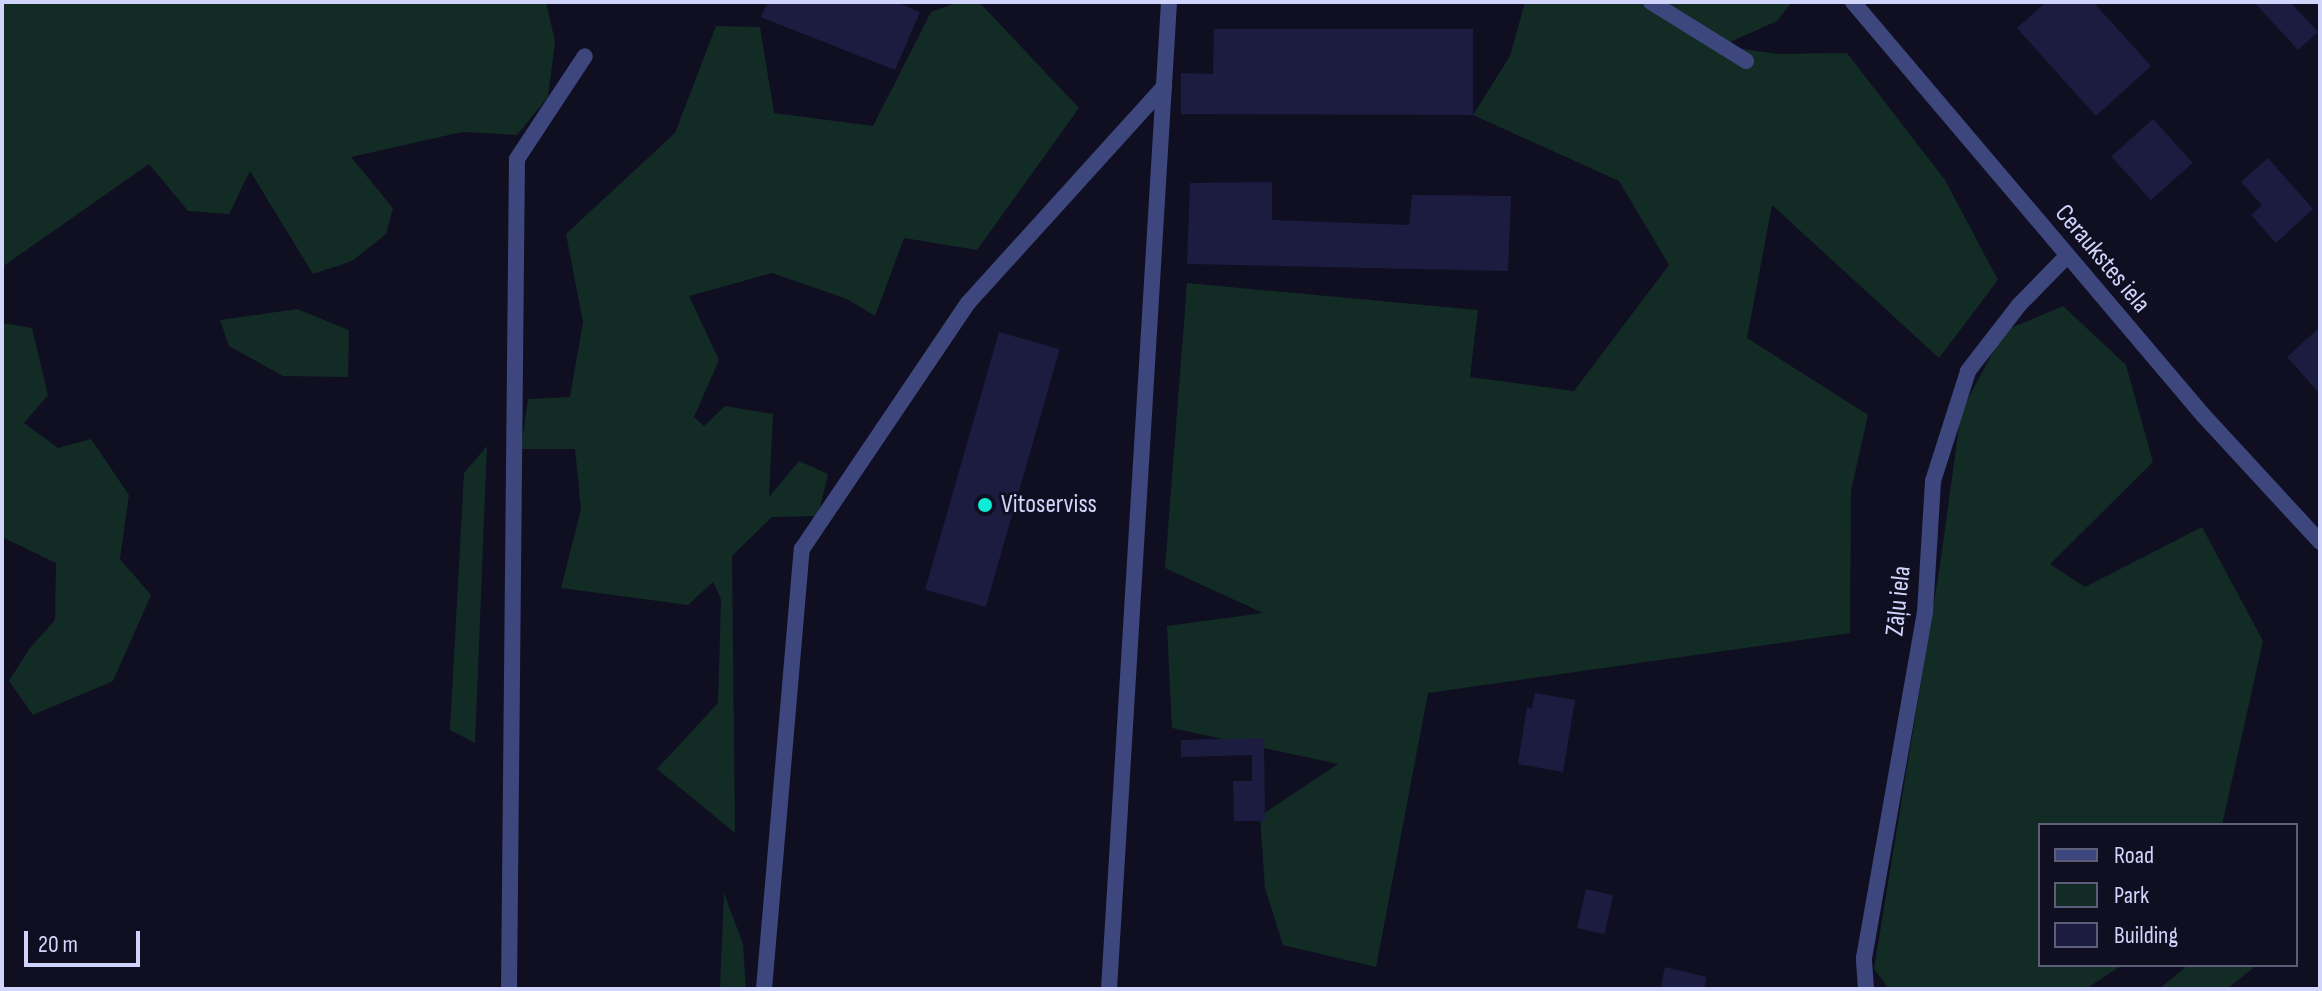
<!DOCTYPE html>
<html>
<head>
<meta charset="utf-8">
<style>
  body { margin:0 }
  #map { position:relative; width:2322px; height:991px; overflow:hidden; background:#0f0f21; font-family:"Sofia Sans Condensed",sans-serif }
  div>[style] { position:absolute }
  [style*='--x'] { left:calc(var(--x)*1px); top:calc(var(--y)*1px); width:calc(var(--w)*1px); rotate:calc(var(--a)*1deg) }
  .green>* { inset:0; background:#122b25 }
  .building>* { inset:0; background:#1c1c41; transform-origin:0 0 }
  .lane>* { height:16px; margin:-8px; padding:0 8px; transform-origin:8px; border-radius:8px; background:#3d477d }
  .street>* { height:16px; margin:-8px; padding:0 8px; transform-origin:8px; border-radius:8px; background:#3d477d }
  .dots>* { width:22px; height:22px; translate:-50% -50%; box-sizing:border-box; border:4px solid #0f0f21; border-radius:50% }
  span { translate:-50% -50%; white-space:nowrap; text-align:center; line-height:1.15; -webkit-text-stroke:6px #0f0f21; paint-order:stroke }
  .street-label { font-size:26px; color:#d1d5fc }
  .poi-label { font-size:26px; color:#d1d5fc }
  .left { translate:0 -50%; text-align:left }
  .frame { position:absolute; inset:0; border:4px solid #d1d5fc; pointer-events:none }
  .legend { position:absolute; left:2038px; top:823px; width:260px; height:144px; box-sizing:border-box; background:#0f0f21; border:2px solid #5d5e79; margin:0; padding:10px 14px; list-style:none; font-size:24px; color:#d1d5fc }
  .legend li { display:flex; align-items:center; gap:16px; height:40px }
  .legend b { width:40px; border:2px solid #5d5e79 }
  .scale { position:absolute; left:24px; top:931px; width:116px; height:36px; box-sizing:border-box; border:4px solid #d1d5fc; border-top:0; padding-left:10px; font-size:24px; line-height:28px; white-space:nowrap; color:#d1d5fc; -webkit-text-stroke:6px #0f0f21; paint-order:stroke }
</style>
</head>
<body>
<div id="map">
  <div class="green">
    <div style="clip-path:polygon(2px 2px,546px 2px,555px 41px,548px 97px,517px 135px,462px 132px,351px 157px,393px 208px,386px 234px,352px 261px,313px 274px,250px 171px,229px 214px,188px 211px,149px 164px,2px 267px)"></div>
    <div style="clip-path:polygon(959px 2px,979px 2px,1079px 108px,977px 250px,904px 238px,875px 316px,847px 299px,772px 273px,689px 296px,719px 360px,694px 417px,704px 426px,725px 406px,773px 414px,769px 497px,799px 461px,828px 474px,818px 516px,772px 517px,732px 556px,735px 833px,657px 769px,718px 703px,721px 599px,713px 582px,688px 605px,561px 588px,581px 509px,575px 449px,521px 449px,528px 399px,570px 397px,583px 322px,566px 234px,675px 133px,716px 26px,760px 27px,774px 113px,873px 126px,931px 12px)"></div>
    <div style="clip-path:polygon(1525px 2px,1792px 2px,1777px 21px,1721px 46px,1778px 54px,1847px 53px,1945px 180px,1998px 280px,1939px 358px,1772px 205px,1747px 338px,1868px 415px,1851px 491px,1850px 633px,1428px 693px,1376px 967px,1283px 945px,1265px 888px,1260px 816px,1338px 764px,1172px 728px,1167px 626px,1263px 613px,1165px 568px,1187px 283px,1478px 310px,1470px 377px,1574px 391px,1669px 265px,1619px 181px,1473px 115px,1510px 56px)"></div>
    <div style="clip-path:polygon(2063px 306px,2126px 365px,2153px 462px,2050px 564px,2085px 587px,2202px 527px,2263px 641px,2222px 825px,2040px 825px,2040px 965px,2122px 965px,2086px 989px,1889px 989px,1874px 969px,1940px 565px,1961px 412px,2004px 331px)"></div>
    <div style="clip-path:polygon(297px 309px,349px 330px,348px 377px,283px 376px,229px 346px,220px 320px)"></div>
    <div style="clip-path:polygon(2px 323px,32px 328px,48px 395px,24px 423px,58px 448px,91px 439px,129px 495px,120px 559px,151px 595px,113px 681px,33px 715px,9px 681px,30px 648px,55px 620px,56px 563px,2px 537px)"></div>
    <div style="clip-path:polygon(487px 446px,475px 743px,450px 730px,464px 473px)"></div>
    <div style="clip-path:polygon(724px 893px,743px 944px,746px 989px,720px 989px)"></div>
    <div style="clip-path:polygon(2188px 965px,2257px 965px,2227px 989px,2159px 989px)"></div>
  </div>
  <div class="building">
    <div style="clip-path:polygon(768px 2px,896px 2px,920px 12px,895px 70px,761px 17px)"></div>
    <div style="clip-path:polygon(2046px 2px,2093px 2px,2151px 66px,2096px 116px,2017px 28px)"></div>
    <div style="clip-path:polygon(2254px 2px,2290px 2px,2318px 32px,2298px 50px)"></div>
    <div style="clip-path:polygon(1214px 29px,1473px 29px,1473px 115px,1181px 114px,1181px 73px,1213px 74px)"></div>
    <div style="left:2153px;top:119px;width:59px;height:56px;rotate:48deg"></div>
    <div style="clip-path:polygon(2268px 158px,2313px 209px,2276px 243px,2251px 215px,2262px 205px,2241px 182px)"></div>
    <div style="clip-path:polygon(1272px 182px,1272px 220px,1409px 225px,1412px 195px,1511px 196px,1508px 271px,1187px 264px,1190px 183px)"></div>
    <div style="clip-path:polygon(2320px 327px,2320px 394px,2287px 357px)"></div>
    <div style="left:999px;top:332px;width:63px;height:268px;rotate:16deg"></div>
    <div style="clip-path:polygon(1535px 693px,1575px 700px,1563px 772px,1518px 764px,1527px 707px,1532px 708px)"></div>
    <div style="clip-path:polygon(1264px 738px,1265px 821px,1234px 821px,1233px 781px,1252px 781px,1252px 755px,1181px 757px,1181px 740px)"></div>
    <div style="left:1586px;top:889px;width:28px;height:40px;rotate:13deg"></div>
    <div style="clip-path:polygon(1665px 967px,1707px 977px,1704px 989px,1660px 989px)"></div>
  </div>
  <div class="lane">
    <div style="--x:1651;--y:2;--w:112;--a:31.8"></div>
    <div style="--x:509;--y:989;--w:830;--a:-89.45"></div>
    <div style="--x:517;--y:159;--w:123;--a:-56.6"></div>
    <div style="--x:764;--y:989;--w:442;--a:-85.1"></div>
    <div style="--x:802;--y:549;--w:297;--a:-56"></div>
    <div style="--x:968;--y:303;--w:292;--a:-47.8"></div>
    <div style="--x:1109;--y:989;--w:989;--a:-86.52"></div>
  </div>
  <div class="street">
    <div style="--x:1853;--y:2;--w:541;--a:49.72"></div>
    <div style="--x:2203;--y:415;--w:173;--a:47.3"></div>
    <div style="--x:1866;--y:989;--w:31;--a:-94"></div>
    <div style="--x:1864;--y:958;--w:351;--a:-80"></div>
    <div style="--x:1925;--y:612;--w:131;--a:-86.5"></div>
    <div style="--x:1933;--y:481;--w:115;--a:-72.3"></div>
    <div style="--x:1968;--y:371;--w:83;--a:-52.3"></div>
    <div style="--x:2019;--y:305;--w:69;--a:-45.6"></div>
  </div>
  <div class="dots">
    <div style="left:985px;top:505px;background:#0eebd6"></div>
  </div>
  <div class="street-label">
    <span style="left:2102px;top:259px;rotate:50deg">Ceraukstes iela</span>
    <span style="left:1899px;top:601px;rotate:-84deg">Zāļu iela</span>
  </div>
  <div class="poi-label">
    <span class="left" style="left:1001px;top:505px">Vitoserviss</span>
  </div>
  <div class="frame"></div>
  <ul class="legend">
  <li><b style="height:10px;background:#3d477d"></b>Road</li>
  <li><b style="height:22px;background:#122b25"></b>Park</li>
  <li><b style="height:22px;background:#1c1c41"></b>Building</li>
  </ul>
  <div class="scale">20 m</div>
</div>
</body>
</html>
